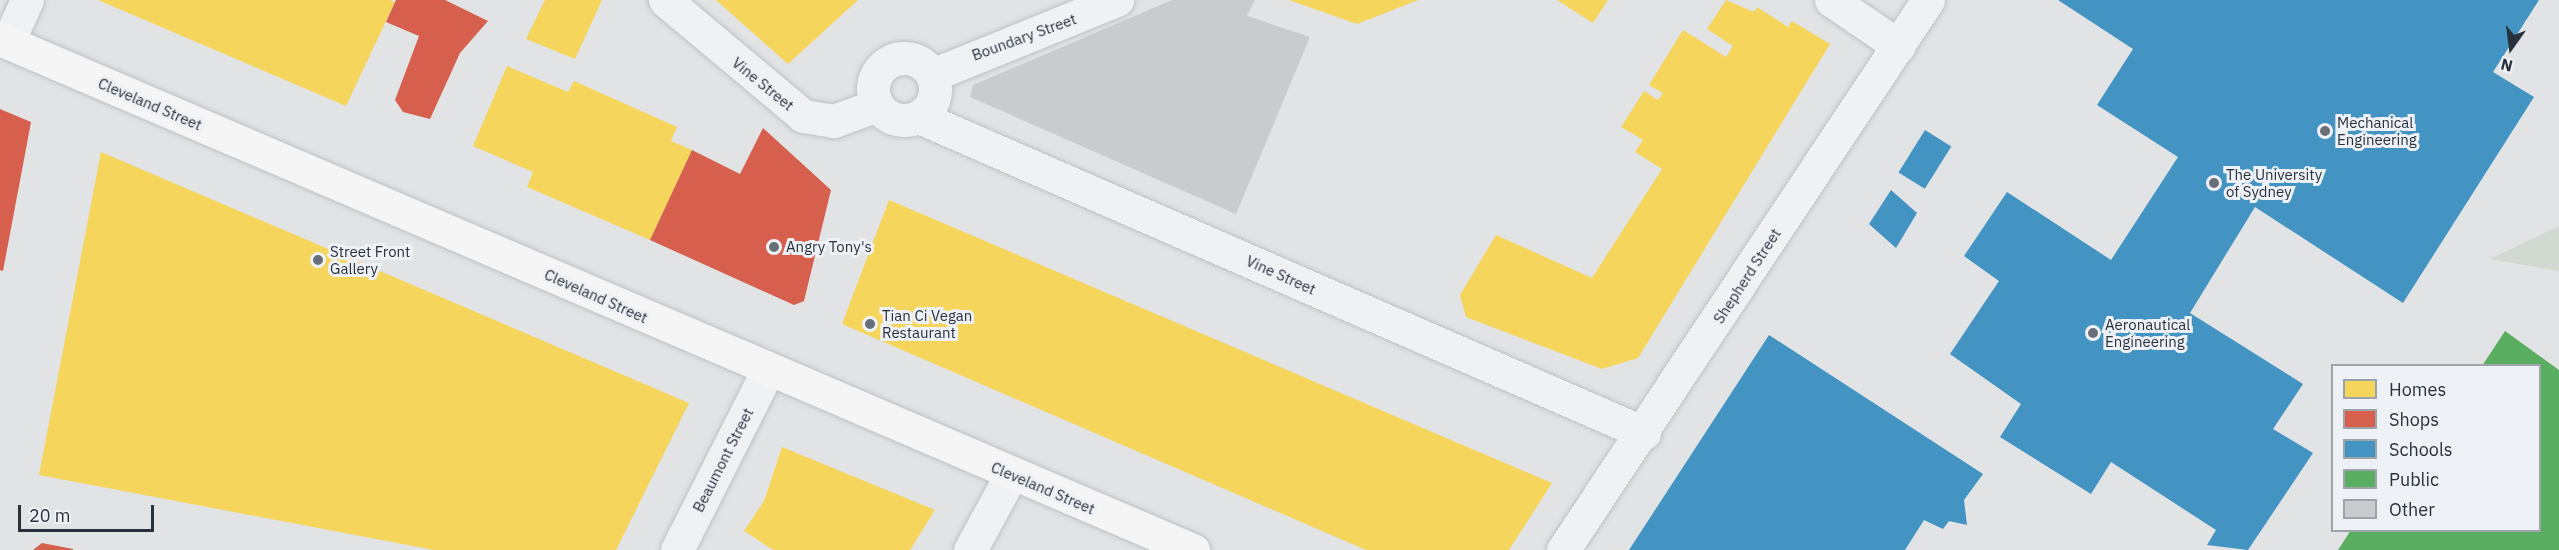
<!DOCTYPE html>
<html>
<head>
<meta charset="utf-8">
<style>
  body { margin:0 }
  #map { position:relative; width:2559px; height:550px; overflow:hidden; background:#e1e3e5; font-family:"IBM Plex Sans",sans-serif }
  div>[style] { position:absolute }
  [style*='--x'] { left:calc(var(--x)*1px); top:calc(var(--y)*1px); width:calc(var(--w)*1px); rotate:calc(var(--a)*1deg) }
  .green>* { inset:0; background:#d2d9d1 }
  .homes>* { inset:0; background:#f6d55c }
  .shops>* { inset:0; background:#d6604d }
  .schools>* { inset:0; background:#4393c3; transform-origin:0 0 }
  .public>* { inset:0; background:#5aae61 }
  .building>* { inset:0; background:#c9cbcd }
  .roads { filter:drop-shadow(0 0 2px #bfc1c3) drop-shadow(0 0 2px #bfc1c3) }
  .minor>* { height:33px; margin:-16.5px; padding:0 16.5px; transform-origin:16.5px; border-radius:16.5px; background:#f0f1f2 }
  .minor>.ring { margin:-16.5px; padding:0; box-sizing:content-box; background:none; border:33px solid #f0f1f2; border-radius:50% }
  .major>* { height:33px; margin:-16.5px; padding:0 16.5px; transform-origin:16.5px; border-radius:16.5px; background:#f5f5f6 }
  .dots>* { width:16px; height:16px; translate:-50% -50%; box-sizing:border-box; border:3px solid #eef1f5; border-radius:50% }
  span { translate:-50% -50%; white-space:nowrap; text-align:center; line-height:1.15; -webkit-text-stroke:6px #eef1f5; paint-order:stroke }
  .street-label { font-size:15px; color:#29313d }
  .poi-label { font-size:15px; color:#29313d }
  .left { translate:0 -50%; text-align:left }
  .legend { position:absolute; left:2331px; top:364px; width:210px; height:168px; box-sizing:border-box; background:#eef1f5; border:2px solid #9fa4ab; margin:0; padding:8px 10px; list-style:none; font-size:18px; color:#29313d }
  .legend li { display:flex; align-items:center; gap:12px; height:30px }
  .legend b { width:30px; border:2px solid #9fa4ab }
  .north { position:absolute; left:2481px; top:18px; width:60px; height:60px; -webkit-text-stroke:4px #eef1f5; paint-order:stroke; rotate:194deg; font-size:16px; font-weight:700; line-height:24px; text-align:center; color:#29313d }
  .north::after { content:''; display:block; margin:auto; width:21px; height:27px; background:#29313d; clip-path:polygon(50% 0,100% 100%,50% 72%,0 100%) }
  .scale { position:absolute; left:18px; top:505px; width:136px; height:27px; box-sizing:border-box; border:3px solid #29313d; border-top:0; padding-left:8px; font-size:18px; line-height:21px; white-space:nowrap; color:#29313d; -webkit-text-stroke:4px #eef1f5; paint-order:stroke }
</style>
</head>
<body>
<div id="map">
  <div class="green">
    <div style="clip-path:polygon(2559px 226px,2559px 271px,2490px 259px)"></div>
  </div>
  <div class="homes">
    <div style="clip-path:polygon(98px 0,390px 0,395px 2px,346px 106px)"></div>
    <div style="clip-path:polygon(545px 0,602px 0,575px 59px,526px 39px)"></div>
    <div style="clip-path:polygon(716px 0,858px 0,788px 64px)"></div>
    <div style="clip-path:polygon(1289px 0,1418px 0,1357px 24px)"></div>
    <div style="clip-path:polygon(1557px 0,1608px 0,1593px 23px)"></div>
    <div style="clip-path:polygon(1726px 0,1754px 12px,1757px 7px,1788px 27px,1792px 21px,1830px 44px,1638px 358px,1602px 369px,1466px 317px,1460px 295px,1496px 235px,1592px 278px,1662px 169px,1635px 152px,1643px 140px,1621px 127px,1644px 91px,1658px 100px,1663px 93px,1649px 85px,1683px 30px,1726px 57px,1733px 46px,1707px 29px)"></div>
    <div style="clip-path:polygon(507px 66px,568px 92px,574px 81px,677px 127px,671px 141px,692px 150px,650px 240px,527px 187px,533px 172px,473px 146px)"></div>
    <div style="clip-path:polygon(101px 152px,689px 403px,616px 550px,434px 550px,39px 475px)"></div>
    <div style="clip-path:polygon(889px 200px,1552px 483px,1509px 550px,1366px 550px,842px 324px)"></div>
    <div style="clip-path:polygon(782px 447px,935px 510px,910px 550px,773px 550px,744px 531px,764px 501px)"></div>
  </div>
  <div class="shops">
    <div style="clip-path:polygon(396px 0,445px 0,488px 21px,460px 53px,430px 119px,403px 112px,395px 100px,419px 36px,386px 22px)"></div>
    <div style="clip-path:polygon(0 109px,31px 122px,3px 271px,0 270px)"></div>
    <div style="clip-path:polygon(763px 128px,831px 190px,804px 301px,794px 305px,650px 240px,692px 150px,740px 174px)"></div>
    <div style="clip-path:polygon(42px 543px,73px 549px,73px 550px,33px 550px)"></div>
  </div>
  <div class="schools">
    <div style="clip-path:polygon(2058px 0,2539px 0,2493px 72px,2534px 97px,2403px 303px,2255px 207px,2190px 313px,2303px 384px,2273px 429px,2313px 453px,2248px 550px,2207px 545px,2216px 530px,2111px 462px,2091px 494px,2000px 437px,2021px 404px,1950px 354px,1999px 281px,1964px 256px,2007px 192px,2111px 260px,2178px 157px,2097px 105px,2133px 49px)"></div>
    <div style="left:1925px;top:130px;width:31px;height:50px;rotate:32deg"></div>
    <div style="clip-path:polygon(1891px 190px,1917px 213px,1896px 248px,1869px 224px)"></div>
    <div style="clip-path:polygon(1769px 335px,1983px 474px,1964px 500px,1967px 525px,1949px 521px,1943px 529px,1924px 520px,1905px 550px,1629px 550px)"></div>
  </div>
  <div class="public">
    <div style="clip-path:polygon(2505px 331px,2559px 370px,2559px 550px,2338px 550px,2351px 530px,2540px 530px,2540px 366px,2482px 366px)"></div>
  </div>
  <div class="building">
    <div style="clip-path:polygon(1172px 0,1255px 0,1247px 16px,1310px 37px,1236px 214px,970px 97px,973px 85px)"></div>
  </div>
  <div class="roads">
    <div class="minor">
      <div style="--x:665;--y:0;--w:180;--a:40"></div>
      <div style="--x:803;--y:116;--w:31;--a:9"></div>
      <div style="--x:834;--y:121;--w:46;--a:-20.4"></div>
      <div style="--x:1831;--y:0;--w:82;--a:34.1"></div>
      <div style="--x:8;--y:42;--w:46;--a:-65.7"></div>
      <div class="ring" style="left:873px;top:58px;width:29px;height:29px"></div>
      <div style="--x:932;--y:75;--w:200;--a:-22.1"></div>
      <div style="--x:919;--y:117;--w:791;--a:23.55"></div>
      <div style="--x:677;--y:550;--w:202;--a:-63.2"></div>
      <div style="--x:970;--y:550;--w:85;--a:-61.3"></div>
      <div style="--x:1563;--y:550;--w:660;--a:-56.43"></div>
    </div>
    <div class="major">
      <div style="--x:0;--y:39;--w:1298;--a:23.19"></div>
    </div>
  </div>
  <div class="dots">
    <div style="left:2325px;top:131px;background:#696f78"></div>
    <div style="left:2214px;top:183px;background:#696f78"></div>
    <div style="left:774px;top:247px;background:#696f78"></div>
    <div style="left:318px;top:260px;background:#696f78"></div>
    <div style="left:870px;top:324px;background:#696f78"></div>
    <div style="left:2093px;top:333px;background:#696f78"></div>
  </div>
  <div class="street-label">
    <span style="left:1024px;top:37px;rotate:-20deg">Boundary Street</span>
    <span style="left:763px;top:84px;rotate:39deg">Vine Street</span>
    <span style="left:150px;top:104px;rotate:23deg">Cleveland Street</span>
    <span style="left:1281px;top:275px;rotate:24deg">Vine Street</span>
    <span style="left:1747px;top:276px;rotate:-57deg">Shepherd Street</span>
    <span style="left:596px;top:296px;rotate:24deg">Cleveland Street</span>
    <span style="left:723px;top:460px;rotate:-63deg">Beaumont Street</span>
    <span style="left:1043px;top:488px;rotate:23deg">Cleveland Street</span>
  </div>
  <div class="poi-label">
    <span class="left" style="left:2337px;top:131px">Mechanical<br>Engineering</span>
    <span class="left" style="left:2226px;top:183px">The University<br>of Sydney</span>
    <span class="left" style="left:786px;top:247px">Angry Tony's</span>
    <span class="left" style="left:330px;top:260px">Street Front<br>Gallery</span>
    <span class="left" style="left:882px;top:324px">Tian Ci Vegan<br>Restaurant</span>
    <span class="left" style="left:2105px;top:333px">Aeronautical<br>Engineering</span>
  </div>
  <ul class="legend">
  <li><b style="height:16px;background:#f6d55c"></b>Homes</li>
  <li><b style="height:16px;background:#d6604d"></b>Shops</li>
  <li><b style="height:16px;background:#4393c3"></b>Schools</li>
  <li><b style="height:16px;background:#5aae61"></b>Public</li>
  <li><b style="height:16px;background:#c9cbcd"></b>Other</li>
  </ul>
  <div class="north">N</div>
  <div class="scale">20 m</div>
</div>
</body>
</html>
